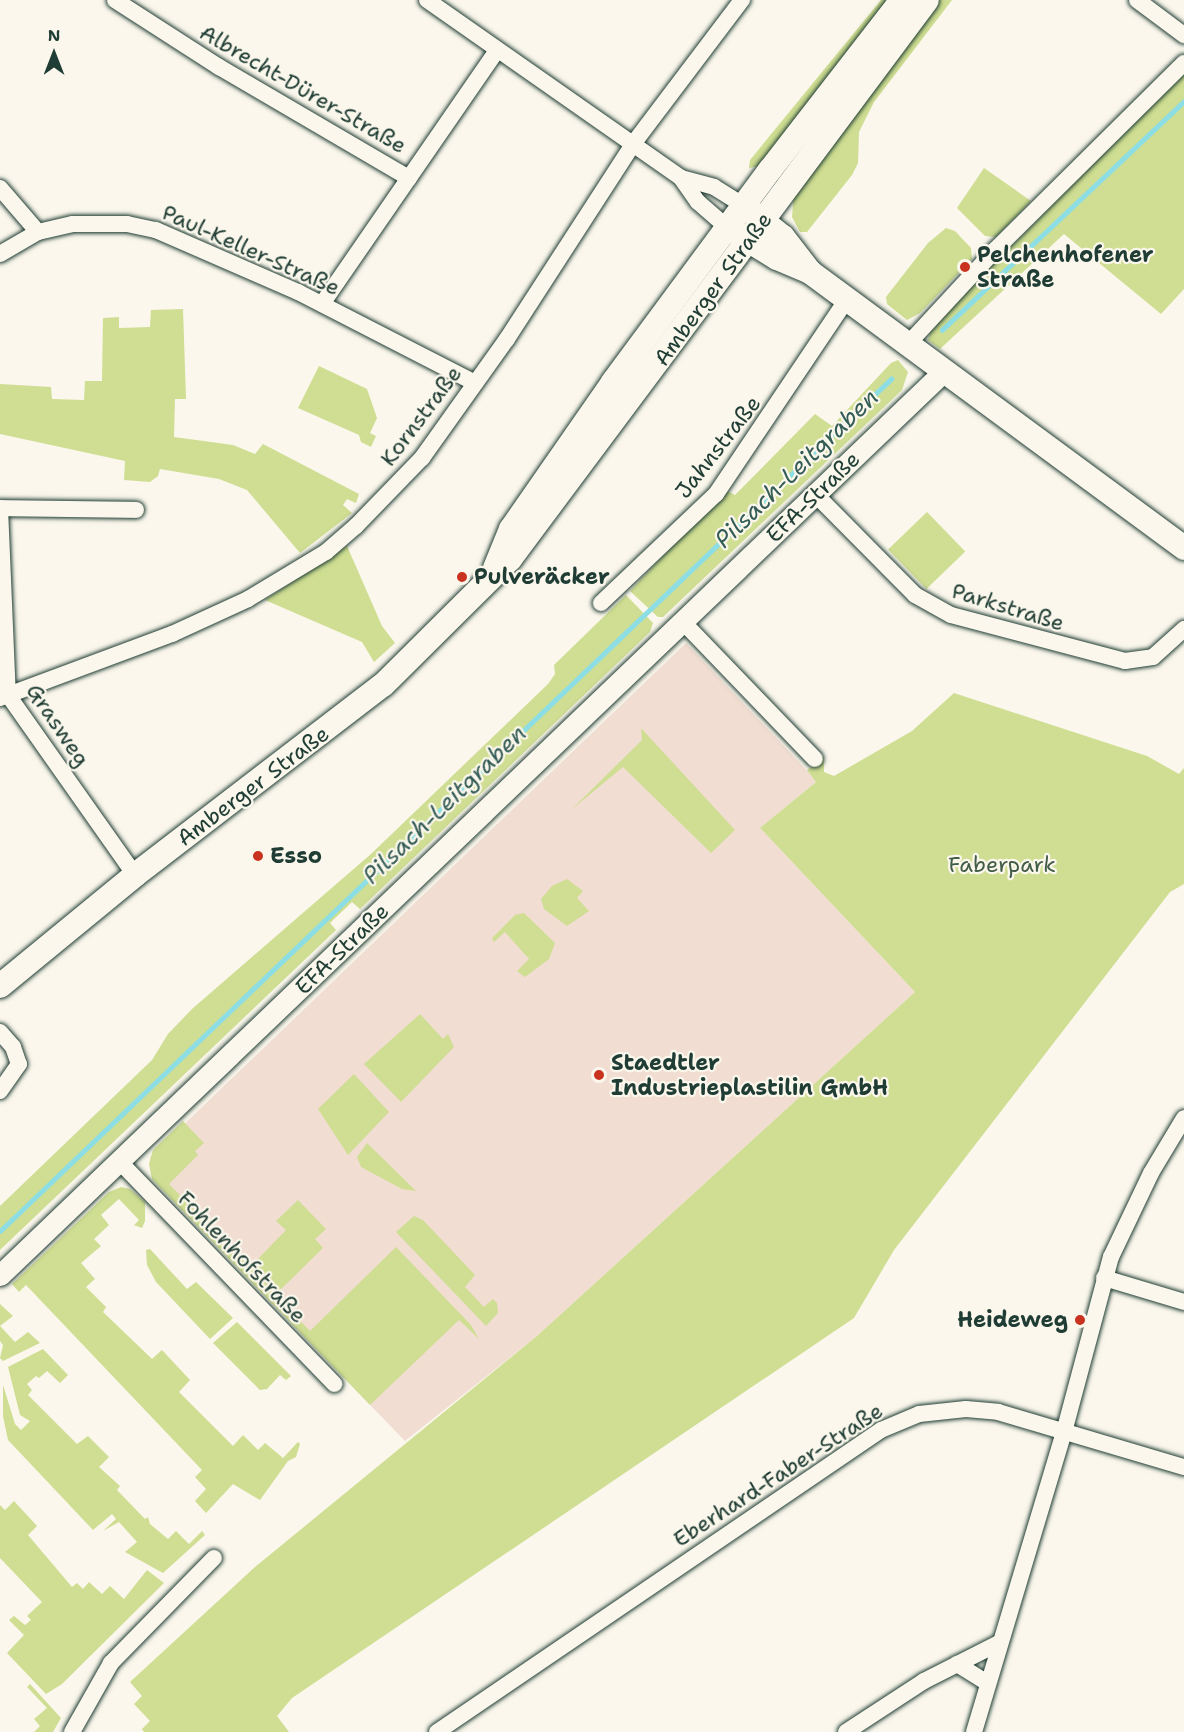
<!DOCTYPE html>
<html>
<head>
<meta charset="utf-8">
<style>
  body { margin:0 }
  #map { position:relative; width:1184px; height:1732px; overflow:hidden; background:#fbf7ec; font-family:"Shantell Sans",sans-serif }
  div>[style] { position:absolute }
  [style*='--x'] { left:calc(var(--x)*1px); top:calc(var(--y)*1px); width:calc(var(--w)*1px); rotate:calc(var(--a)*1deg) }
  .built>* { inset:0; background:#f1ddd2 }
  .green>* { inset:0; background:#cfde92; transform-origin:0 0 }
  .stream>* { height:4.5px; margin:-2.25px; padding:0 2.25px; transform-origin:2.25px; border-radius:2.25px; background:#8ddee4 }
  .roads { filter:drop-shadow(0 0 2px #1f3d34) drop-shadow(0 0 2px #1f3d34) }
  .minor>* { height:16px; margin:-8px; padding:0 8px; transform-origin:8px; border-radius:8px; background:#fbf7ec }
  .tertiary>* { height:21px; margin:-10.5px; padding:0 10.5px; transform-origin:10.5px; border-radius:10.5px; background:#fbf7ec }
  .secondary>* { height:24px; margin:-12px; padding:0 12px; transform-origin:12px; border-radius:12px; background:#fbf7ec }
  .dots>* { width:16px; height:16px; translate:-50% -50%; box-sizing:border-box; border:3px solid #fbf7ec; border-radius:50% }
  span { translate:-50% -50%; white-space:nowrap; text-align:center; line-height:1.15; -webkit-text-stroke:4.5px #fbf7ec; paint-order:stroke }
  .street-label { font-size:22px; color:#1f3d34 }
  .poi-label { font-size:22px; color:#1f3d34; font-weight:700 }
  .left { translate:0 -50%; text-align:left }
  .right { translate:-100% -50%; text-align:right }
  .park-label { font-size:22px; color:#425d47 }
  .water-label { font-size:24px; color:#355d57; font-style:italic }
  .north { position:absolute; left:24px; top:24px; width:60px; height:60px; -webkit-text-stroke:4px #fbf7ec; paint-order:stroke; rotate:0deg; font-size:16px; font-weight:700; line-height:24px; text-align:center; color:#1f3d34 }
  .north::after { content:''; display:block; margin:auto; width:21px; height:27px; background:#1f3d34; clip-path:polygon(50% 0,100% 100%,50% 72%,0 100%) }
</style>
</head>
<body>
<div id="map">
  <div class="built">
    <div style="clip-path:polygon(686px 643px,817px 781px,760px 828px,915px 992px,537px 1336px,405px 1441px,152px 1179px,150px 1157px)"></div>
  </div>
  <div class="green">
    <div style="clip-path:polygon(881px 0,890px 0,759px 166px,749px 168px,750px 160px)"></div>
    <div style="clip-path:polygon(936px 0,952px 0,874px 102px,859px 132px,858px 163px,852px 175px,807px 232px,800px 232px,792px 217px,794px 192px)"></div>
    <div style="clip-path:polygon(1184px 73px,1184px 289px,1161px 314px,1064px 234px,940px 349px,928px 340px,931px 327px)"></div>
    <div style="clip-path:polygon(984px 168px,1031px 201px,996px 237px,985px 236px,957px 208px)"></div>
    <div style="clip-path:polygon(946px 228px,955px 231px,971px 248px,972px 259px,920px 313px,907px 320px,887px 304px,886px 297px,928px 243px)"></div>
    <div style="clip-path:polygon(183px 309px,186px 399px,175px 399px,174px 437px,233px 445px,255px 454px,263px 444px,359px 494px,356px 503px,347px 499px,343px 505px,352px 513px,300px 553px,247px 490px,219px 479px,160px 469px,158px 476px,150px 482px,124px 480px,125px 461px,0 434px,0 384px,51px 387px,52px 399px,84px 400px,85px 381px,102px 381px,103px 318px,119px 317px,119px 328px,150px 327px,151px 310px)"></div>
    <div style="clip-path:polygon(898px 360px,908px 372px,902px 390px,663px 617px,658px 617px,630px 591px,725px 490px,735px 495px,815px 414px,832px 426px,891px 363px)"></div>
    <div style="clip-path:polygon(319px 366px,367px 389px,377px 418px,370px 433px,376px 436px,371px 447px,361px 442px,359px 435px,298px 408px)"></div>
    <div style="left:927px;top:512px;width:55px;height:54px;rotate:46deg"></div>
    <div style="clip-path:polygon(347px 546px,382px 626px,395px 643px,374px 662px,362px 642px,265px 600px)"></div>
    <div style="clip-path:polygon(626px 595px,653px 623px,650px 632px,360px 909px,352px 902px,330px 923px,336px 930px,0 1250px,0 1206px,152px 1060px,168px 1034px,192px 1009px,371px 854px,548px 684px,555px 674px,554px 665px)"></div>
    <div style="clip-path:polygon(954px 693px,1147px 756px,1179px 774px,1184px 768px,1184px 884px,1170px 892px,894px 1250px,854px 1318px,292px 1698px,277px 1716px,289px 1732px,144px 1732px,142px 1729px,150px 1721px,134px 1704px,142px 1696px,130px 1682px,255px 1567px,537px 1336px,915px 992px,760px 828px,816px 782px,807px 770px,824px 757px,824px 772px,834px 776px,912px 731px)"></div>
    <div style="clip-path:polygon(641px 728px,735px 830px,711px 853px,623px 767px,571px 810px,642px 740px)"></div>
    <div style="clip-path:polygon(567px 879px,583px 891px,577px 898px,589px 911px,567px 926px,544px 909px,541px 899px,552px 886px)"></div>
    <div style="clip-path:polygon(524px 913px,555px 943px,549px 959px,525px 977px,517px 971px,529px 959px,505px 932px,494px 942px,492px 938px,515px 915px)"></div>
    <div style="clip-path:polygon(420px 1014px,443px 1039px,448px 1034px,454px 1047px,401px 1102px,364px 1064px)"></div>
    <div style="clip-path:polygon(354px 1074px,389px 1112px,348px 1155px,318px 1109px)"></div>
    <div style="clip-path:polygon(183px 1121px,204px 1143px,195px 1151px,198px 1155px,169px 1184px,250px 1267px,286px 1230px,276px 1221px,298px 1200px,326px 1229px,315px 1239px,323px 1248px,275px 1295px,310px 1331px,396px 1247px,471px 1325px,479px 1339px,459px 1320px,370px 1405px,152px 1179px,149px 1164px,153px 1150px)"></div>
    <div style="clip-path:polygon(367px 1143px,416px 1191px,402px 1189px,361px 1167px,357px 1157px)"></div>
    <div style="clip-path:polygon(121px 1187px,130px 1189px,145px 1202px,145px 1221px,142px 1228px,134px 1225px,139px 1220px,119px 1199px,101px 1215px,109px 1225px,94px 1239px,101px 1246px,81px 1263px,95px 1279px,86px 1287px,106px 1307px,103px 1312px,152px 1359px,162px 1350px,190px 1380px,179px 1392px,233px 1446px,243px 1435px,258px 1450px,265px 1443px,283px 1458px,298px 1442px,300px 1444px,296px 1457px,288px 1461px,260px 1500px,233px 1484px,206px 1513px,195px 1501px,206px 1489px,195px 1477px,202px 1470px,26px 1285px,19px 1292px,12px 1284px,109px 1192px)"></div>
    <div style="clip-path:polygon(414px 1216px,423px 1220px,475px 1275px,465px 1287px,484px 1307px,493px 1299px,497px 1303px,498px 1313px,486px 1326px,396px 1232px)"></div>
    <div style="clip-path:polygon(150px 1249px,187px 1289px,196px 1282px,233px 1318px,210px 1339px,156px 1282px,147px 1265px,146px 1250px)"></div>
    <div style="clip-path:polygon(0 1304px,13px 1316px,0 1326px,15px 1342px,28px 1332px,40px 1343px,3px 1361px,0 1358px,3px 1345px,0 1341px)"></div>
    <div style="clip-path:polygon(237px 1322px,291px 1376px,286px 1380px,280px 1375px,267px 1389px,260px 1390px,213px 1343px)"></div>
    <div style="clip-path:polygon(43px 1349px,68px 1375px,60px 1383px,47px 1371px,39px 1378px,36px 1376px,27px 1384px,32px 1390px,28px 1395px,77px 1444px,88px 1436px,109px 1457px,99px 1467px,120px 1486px,117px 1490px,145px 1519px,148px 1517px,150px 1524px,168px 1539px,176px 1531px,189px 1544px,202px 1531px,205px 1535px,163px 1573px,125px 1552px,137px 1542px,119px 1522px,103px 1531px,116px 1519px,112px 1514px,93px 1530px,8px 1440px,3px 1416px,3px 1385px,15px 1424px,21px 1430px,30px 1421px,20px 1415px,8px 1367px)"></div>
    <div style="clip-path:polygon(14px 1501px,37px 1526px,28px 1535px,72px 1587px,77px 1583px,83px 1589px,89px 1582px,102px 1594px,110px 1586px,124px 1599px,147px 1570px,164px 1583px,62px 1684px,46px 1694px,7px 1653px,24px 1635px,9px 1620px,14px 1616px,25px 1625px,31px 1620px,27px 1616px,42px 1602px,0 1558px,0 1505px,5px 1510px)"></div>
    <div style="clip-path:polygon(30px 1684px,61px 1718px,53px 1732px,34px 1732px,40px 1726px,34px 1719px,47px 1708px,27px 1687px)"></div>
  </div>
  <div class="stream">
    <div style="--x:942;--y:330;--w:333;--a:-43.4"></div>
    <div style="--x:0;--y:1231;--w:1233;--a:-43.72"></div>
  </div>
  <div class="roads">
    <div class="minor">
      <div style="--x:115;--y:0;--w:124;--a:32.8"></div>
      <div style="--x:219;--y:67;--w:220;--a:30.3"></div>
      <div style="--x:427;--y:0;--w:310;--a:35"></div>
      <div style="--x:681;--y:178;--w:29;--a:55"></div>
      <div style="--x:698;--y:202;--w:38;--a:41"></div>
      <div style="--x:1137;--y:0;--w:59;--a:36.7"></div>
      <div style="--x:681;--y:178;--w:34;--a:15"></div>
      <div style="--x:714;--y:187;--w:34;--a:32"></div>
      <div style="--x:0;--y:188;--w:58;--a:49.2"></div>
      <div style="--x:0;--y:254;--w:44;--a:-30.1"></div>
      <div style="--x:38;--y:232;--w:36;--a:-13"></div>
      <div style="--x:73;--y:224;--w:54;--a:0"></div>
      <div style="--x:127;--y:224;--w:30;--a:12"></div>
      <div style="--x:156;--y:230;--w:155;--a:23.6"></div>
      <div style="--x:298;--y:292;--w:199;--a:27.2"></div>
      <div style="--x:322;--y:304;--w:308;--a:-55.4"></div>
      <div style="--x:907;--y:345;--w:129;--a:-47.2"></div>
      <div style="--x:995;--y:250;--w:266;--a:-44.7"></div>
      <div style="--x:816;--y:495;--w:141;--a:45.3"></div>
      <div style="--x:915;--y:595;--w:41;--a:29.1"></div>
      <div style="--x:951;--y:615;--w:180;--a:14.8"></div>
      <div style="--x:1125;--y:661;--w:28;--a:-8"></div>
      <div style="--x:1153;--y:657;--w:42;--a:-42.1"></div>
      <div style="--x:0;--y:508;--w:187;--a:87.6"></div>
      <div style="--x:8;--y:695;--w:220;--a:54.8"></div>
      <div style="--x:0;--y:508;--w:136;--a:0.8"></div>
      <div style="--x:601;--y:603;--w:158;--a:-43.5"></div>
      <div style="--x:716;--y:494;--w:235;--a:-56.1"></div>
      <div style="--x:683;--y:622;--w:190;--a:46.1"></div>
      <div style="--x:0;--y:698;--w:184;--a:-20.4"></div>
      <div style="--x:172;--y:634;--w:84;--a:-24.7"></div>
      <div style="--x:248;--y:599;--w:91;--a:-31.1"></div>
      <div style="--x:326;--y:552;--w:40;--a:-41"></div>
      <div style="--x:356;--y:526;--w:95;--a:-45.9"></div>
      <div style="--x:422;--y:458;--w:146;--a:-54.5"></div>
      <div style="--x:507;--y:339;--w:232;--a:-57.1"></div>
      <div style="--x:633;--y:144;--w:181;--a:-52.9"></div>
      <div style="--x:0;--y:1032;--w:20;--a:49"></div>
      <div style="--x:13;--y:1047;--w:18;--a:71"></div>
      <div style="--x:19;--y:1064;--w:33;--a:125"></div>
      <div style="--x:119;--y:1161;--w:310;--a:46"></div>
      <div style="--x:1104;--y:1278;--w:84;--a:16.7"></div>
      <div style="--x:957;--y:1664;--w:36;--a:32"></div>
      <div style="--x:72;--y:1732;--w:79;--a:-60.5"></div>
      <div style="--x:111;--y:1663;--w:147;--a:-45.6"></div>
      <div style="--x:437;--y:1732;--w:537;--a:-34.22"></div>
      <div style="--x:881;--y:1430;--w:41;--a:-22.8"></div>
      <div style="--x:919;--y:1414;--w:47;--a:-6.1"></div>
      <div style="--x:966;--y:1409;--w:32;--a:5"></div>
      <div style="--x:998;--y:1412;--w:194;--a:16.5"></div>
      <div style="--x:846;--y:1732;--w:93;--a:-33.2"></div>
      <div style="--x:924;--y:1681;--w:84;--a:-26.9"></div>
      <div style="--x:974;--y:1732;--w:313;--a:-73.3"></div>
      <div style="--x:1064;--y:1432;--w:181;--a:-75"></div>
      <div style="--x:1111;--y:1257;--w:93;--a:-64.5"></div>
      <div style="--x:1151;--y:1173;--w:64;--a:-59"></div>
    </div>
    <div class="tertiary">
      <div style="--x:0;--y:1275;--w:1306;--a:-43.76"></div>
    </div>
    <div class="secondary">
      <div style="--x:749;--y:210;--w:43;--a:38.5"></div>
      <div style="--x:783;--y:237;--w:44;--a:52.4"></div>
      <div style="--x:733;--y:231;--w:52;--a:31.5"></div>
      <div style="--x:777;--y:258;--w:36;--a:23"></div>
      <div style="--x:810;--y:272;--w:465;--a:36.4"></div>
      <div style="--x:495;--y:568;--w:42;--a:-67.7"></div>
      <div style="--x:511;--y:529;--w:179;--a:-55.2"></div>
      <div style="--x:613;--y:382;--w:264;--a:-53.5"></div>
      <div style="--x:770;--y:170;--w:215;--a:-52.2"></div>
      <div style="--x:0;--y:986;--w:175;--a:-39.4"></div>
      <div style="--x:135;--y:875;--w:312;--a:-37.5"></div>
      <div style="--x:383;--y:685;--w:179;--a:-44.8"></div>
      <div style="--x:510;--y:559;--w:697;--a:-53.28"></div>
    </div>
  </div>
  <div class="dots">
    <div style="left:965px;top:267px;background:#c8321e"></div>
    <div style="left:462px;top:577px;background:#c8321e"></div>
    <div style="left:258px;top:856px;background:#c8321e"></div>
    <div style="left:599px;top:1075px;background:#c8321e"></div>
    <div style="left:1080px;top:1320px;background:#c8321e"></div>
  </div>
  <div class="street-label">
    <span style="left:303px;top:89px;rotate:30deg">Albrecht-Dürer-Straße</span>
    <span style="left:251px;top:250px;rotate:24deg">Paul-Keller-Straße</span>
    <span style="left:713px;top:289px;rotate:-54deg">Amberger Straße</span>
    <span style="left:421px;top:416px;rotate:-53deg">Kornstraße</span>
    <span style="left:718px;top:447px;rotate:-52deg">Jahnstraße</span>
    <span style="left:813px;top:497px;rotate:-44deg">EFA-Straße</span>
    <span style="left:1008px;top:607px;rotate:17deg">Parkstraße</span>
    <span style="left:58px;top:725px;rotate:56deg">Grasweg</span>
    <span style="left:253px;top:786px;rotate:-37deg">Amberger Straße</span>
    <span style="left:342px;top:949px;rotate:-44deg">EFA-Straße</span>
    <span style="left:242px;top:1257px;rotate:46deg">Fohlenhofstraße</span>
    <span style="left:778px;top:1475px;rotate:-33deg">Eberhard-Faber-Straße</span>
  </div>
  <div class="poi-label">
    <span class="left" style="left:977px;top:267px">Pelchenhofener<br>Straße</span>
    <span class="left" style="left:474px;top:577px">Pulveräcker</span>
    <span class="left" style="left:270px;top:856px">Esso</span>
    <span class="left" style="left:611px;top:1075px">Staedtler<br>Industrieplastilin GmbH</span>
    <span class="right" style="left:1068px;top:1320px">Heideweg</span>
  </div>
  <div class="park-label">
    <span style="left:1002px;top:865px">Faberpark</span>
  </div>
  <div class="water-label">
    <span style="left:797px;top:469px;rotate:-44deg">Pilsach-Leitgraben</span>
    <span style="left:445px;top:805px;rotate:-44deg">Pilsach-Leitgraben</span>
  </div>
  <div class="north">N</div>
</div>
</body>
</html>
